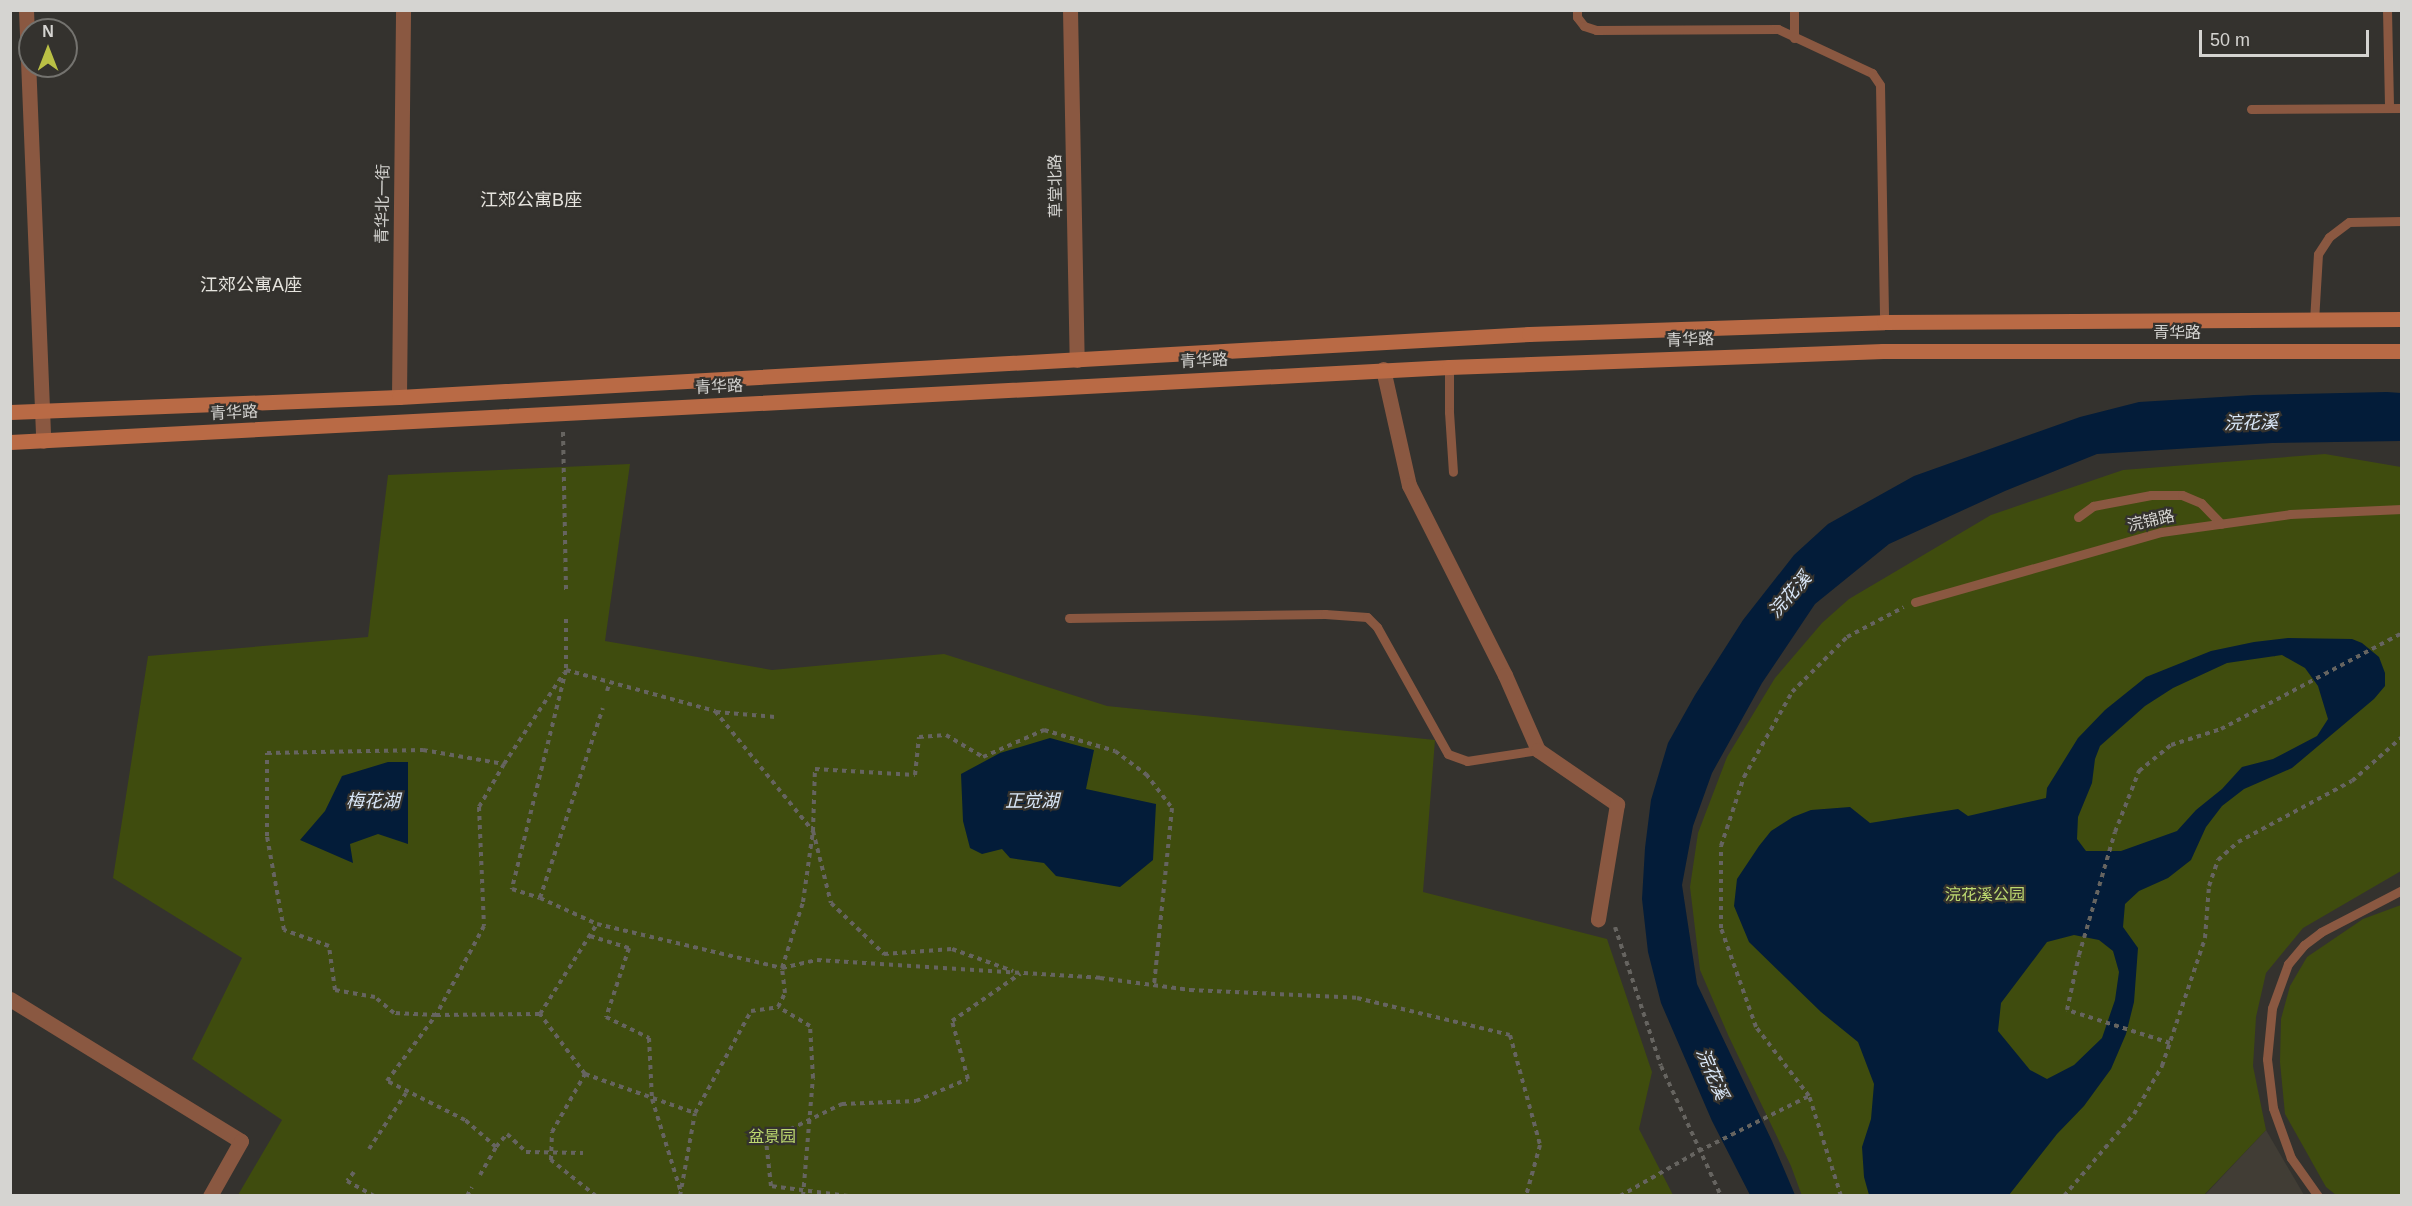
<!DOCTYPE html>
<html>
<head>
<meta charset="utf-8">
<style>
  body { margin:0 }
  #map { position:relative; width:2412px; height:1206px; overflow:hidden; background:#34322e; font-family:Helvetica,"Noto Sans SC",sans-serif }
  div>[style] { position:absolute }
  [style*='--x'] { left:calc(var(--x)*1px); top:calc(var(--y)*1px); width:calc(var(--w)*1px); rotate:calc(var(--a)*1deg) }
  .built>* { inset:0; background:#413d35 }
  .green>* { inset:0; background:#3f4c0e }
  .water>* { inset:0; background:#031c39 }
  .path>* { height:4px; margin-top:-2px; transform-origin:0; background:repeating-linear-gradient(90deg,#666460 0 4.5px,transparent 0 9px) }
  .service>* { height:9px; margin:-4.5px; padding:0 4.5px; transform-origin:4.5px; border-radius:4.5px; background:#8a5841 }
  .minor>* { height:15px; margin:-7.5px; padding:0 7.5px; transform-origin:7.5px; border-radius:7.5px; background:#8a5841 }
  .secondary>* { height:15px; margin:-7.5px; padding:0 7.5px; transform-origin:7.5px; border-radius:7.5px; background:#b96a45 }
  span { translate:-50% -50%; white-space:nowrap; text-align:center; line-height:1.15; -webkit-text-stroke:4.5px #34322e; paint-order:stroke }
  .street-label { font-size:16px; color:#d5d4d1 }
  .park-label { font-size:16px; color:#beda70 }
  .neighbourhood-label { font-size:18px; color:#e6e4de }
  .water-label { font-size:18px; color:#d8e6f7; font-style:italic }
  .frame { position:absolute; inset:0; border:12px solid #d5d4d1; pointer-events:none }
  .north { position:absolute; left:18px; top:18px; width:60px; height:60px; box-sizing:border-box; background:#34322e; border:2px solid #74736f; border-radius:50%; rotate:0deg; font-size:16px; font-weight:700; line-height:24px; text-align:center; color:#d5d4d1 }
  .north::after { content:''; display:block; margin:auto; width:21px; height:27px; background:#bac045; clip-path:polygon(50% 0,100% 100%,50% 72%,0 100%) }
  .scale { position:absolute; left:2199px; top:30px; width:170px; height:27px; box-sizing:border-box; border:3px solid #d5d4d1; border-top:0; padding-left:8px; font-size:18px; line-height:21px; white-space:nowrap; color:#d5d4d1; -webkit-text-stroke:4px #34322e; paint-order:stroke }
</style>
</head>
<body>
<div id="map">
  <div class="built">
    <div style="clip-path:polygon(2266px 1130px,2304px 1195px,2204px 1196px)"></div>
  </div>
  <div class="green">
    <div style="clip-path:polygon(2325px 454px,2401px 467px,2401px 871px,2303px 928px,2266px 973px,2256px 1017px,2253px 1066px,2266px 1130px,2204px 1195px,1802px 1196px,1791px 1166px,1729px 1037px,1700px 970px,1690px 887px,1698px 833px,1727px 757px,1775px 678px,1822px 623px,1849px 599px,1991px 515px,2123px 470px)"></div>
    <div style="clip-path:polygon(630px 464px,605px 641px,772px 670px,944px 654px,1107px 706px,1435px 740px,1423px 892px,1607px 939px,1652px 1072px,1639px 1129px,1673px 1195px,238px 1195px,282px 1120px,192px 1059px,242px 958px,113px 878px,148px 656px,368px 637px,388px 475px)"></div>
    <div style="clip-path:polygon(2401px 905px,2401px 1195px,2336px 1195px,2326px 1187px,2285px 1114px,2280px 1062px,2281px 1019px,2290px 986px,2307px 957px,2363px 919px)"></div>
  </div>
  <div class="water">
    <div style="clip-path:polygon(2387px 392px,2401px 393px,2401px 441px,2272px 443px,2097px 454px,2005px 491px,1889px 544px,1815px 604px,1762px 683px,1712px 773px,1693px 826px,1682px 885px,1697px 984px,1772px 1141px,1795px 1195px,1750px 1195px,1712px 1121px,1661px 1003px,1648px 952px,1642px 899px,1645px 848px,1651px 800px,1668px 743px,1695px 695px,1743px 620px,1794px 555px,1828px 524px,1914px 476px,2080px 417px,2139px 402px,2254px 395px)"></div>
    <div style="clip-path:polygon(evenodd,2288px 638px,2352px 639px,2362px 643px,2379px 657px,2385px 673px,2385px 686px,2374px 699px,2292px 768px,2244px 789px,2222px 806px,2206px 827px,2191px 860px,2168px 878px,2139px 891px,2125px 904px,2123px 927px,2138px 948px,2134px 1002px,2126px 1034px,2111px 1069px,2084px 1106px,2057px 1134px,2009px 1195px,1869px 1195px,1864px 1177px,1862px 1147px,1871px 1119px,1874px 1084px,1858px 1042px,1821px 1012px,1749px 942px,1734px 906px,1737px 879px,1759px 846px,1771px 831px,1793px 817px,1811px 810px,1850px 807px,1870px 823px,1958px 809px,1968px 816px,2046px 798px,2047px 788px,2078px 738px,2105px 710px,2146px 677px,2211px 651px,2254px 642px,2288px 638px,2282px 655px,2305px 668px,2318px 686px,2328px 719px,2317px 736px,2273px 759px,2242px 767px,2222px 789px,2196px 810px,2177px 831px,2121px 851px,2086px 851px,2077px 839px,2078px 817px,2092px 783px,2095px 759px,2100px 746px,2145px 706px,2173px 688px,2227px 663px,2282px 655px,2288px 638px,2074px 935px,2099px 940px,2113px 951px,2119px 972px,2115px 1000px,2102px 1038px,2074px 1065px,2047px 1079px,2030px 1070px,1998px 1031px,2001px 1003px,2047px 942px,2074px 935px)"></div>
    <div style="clip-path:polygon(1050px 738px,1094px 750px,1086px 789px,1156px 804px,1153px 860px,1120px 887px,1056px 876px,1044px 863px,1010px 858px,1002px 849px,982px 854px,970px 848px,963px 821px,961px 774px,1000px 753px)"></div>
    <div style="clip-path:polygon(388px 762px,408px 762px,408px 844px,378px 834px,350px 844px,353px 863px,300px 840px,325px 811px,342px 776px)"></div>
  </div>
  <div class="path">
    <div style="--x:563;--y:432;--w:160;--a:88.9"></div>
    <div style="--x:566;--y:619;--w:51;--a:90"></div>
    <div style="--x:566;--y:670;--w:226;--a:103.9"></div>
    <div style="--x:512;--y:889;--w:29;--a:18"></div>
    <div style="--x:540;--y:898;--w:63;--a:24.5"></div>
    <div style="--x:597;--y:924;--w:190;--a:13.4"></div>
    <div style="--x:782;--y:968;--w:36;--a:-13"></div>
    <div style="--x:817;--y:960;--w:284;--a:3.6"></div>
    <div style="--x:1100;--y:978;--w:91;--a:7.6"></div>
    <div style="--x:1190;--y:990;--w:167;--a:2.7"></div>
    <div style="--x:1357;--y:998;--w:157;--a:13.6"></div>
    <div style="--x:1510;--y:1035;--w:114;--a:74.7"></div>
    <div style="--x:1540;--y:1145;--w:53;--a:105.4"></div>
    <div style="--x:566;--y:670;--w:155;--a:15.4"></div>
    <div style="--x:715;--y:711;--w:155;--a:50.8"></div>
    <div style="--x:813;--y:831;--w:74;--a:76"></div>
    <div style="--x:831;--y:903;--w:74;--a:43.9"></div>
    <div style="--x:884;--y:954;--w:68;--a:-4.2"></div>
    <div style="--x:952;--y:949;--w:65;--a:19.8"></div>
    <div style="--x:607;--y:691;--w:9;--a:-72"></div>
    <div style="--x:716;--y:712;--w:59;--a:4.8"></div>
    <div style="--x:504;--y:764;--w:50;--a:120.2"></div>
    <div style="--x:479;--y:807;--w:119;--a:87.6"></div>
    <div style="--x:484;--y:926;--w:101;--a:118.3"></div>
    <div style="--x:436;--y:1015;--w:104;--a:-0.6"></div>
    <div style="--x:540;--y:898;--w:200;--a:-71.7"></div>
    <div style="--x:1615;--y:927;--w:146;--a:71.7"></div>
    <div style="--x:1661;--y:1066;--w:143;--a:65.2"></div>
    <div style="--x:590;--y:936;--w:41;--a:17.1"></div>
    <div style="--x:629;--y:948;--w:73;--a:108.4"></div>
    <div style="--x:606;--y:1017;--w:48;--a:26"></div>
    <div style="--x:649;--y:1038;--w:61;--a:87.2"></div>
    <div style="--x:652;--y:1099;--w:97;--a:72.7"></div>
    <div style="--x:2170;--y:1043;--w:108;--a:-162.2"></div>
    <div style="--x:2067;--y:1010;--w:56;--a:-77.7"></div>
    <div style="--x:2079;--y:955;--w:128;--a:-73.7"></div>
    <div style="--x:2115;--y:832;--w:66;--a:-68.5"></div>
    <div style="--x:2139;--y:771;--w:41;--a:-39.1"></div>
    <div style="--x:2171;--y:745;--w:52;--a:-17.7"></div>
    <div style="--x:2221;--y:729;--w:205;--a:-27.9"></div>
    <div style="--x:585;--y:1074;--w:117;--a:19.5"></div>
    <div style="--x:496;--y:1147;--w:17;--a:-50"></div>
    <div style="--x:507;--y:1134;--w:26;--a:43"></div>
    <div style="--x:526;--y:1152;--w:57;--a:1"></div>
    <div style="--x:369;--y:1149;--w:67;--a:-56.5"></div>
    <div style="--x:354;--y:1172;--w:11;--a:128"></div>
    <div style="--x:347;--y:1181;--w:31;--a:29"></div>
    <div style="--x:480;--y:1175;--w:32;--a:-60"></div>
    <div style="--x:496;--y:1147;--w:41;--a:-138.9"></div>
    <div style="--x:465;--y:1120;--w:87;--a:-153.4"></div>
    <div style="--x:387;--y:1081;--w:82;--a:-53.4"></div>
    <div style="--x:436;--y:1015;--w:42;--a:-177.3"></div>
    <div style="--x:394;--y:1013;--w:25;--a:-140"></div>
    <div style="--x:375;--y:997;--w:41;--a:-170.1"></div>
    <div style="--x:335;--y:990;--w:44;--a:-97.8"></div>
    <div style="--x:329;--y:946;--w:48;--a:-160.4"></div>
    <div style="--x:284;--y:930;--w:96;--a:-100.3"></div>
    <div style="--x:267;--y:836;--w:83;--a:-90"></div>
    <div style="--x:267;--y:753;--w:156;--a:-1.1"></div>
    <div style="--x:423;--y:750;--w:82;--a:9.8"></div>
    <div style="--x:504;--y:764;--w:109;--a:-56.6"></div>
    <div style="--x:467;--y:1196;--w:10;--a:-61"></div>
    <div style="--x:596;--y:1196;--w:58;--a:-141.3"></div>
    <div style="--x:551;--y:1160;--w:28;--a:-88"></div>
    <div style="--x:552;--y:1132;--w:67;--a:-60.4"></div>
    <div style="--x:585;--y:1074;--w:75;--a:-126.9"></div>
    <div style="--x:540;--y:1014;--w:107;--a:-57.7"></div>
    <div style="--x:680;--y:1196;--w:84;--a:-79.8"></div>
    <div style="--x:695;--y:1113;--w:116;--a:-61.2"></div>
    <div style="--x:751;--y:1011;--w:27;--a:-8"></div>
    <div style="--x:803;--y:1196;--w:118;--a:-85.2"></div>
    <div style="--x:813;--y:1078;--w:52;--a:-93.3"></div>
    <div style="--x:810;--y:1026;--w:37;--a:-149"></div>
    <div style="--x:778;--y:1007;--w:16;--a:-63"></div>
    <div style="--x:785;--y:993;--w:25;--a:-97"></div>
    <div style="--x:782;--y:968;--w:69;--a:-72.3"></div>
    <div style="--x:803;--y:902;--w:72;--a:-82"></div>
    <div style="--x:813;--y:831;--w:62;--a:-88.2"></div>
    <div style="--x:815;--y:769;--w:100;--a:3.4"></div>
    <div style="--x:915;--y:775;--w:38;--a:-84"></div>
    <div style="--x:919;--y:737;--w:27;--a:-4"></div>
    <div style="--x:946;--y:735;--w:43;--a:30.7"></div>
    <div style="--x:983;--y:757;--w:67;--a:-23.9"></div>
    <div style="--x:1044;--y:730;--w:74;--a:16.5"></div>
    <div style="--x:1115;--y:751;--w:39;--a:37"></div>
    <div style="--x:1146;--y:774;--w:43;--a:52.6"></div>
    <div style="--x:1172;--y:808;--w:178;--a:95.8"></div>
    <div style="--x:848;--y:1196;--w:78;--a:-172.6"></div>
    <div style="--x:771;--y:1186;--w:45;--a:-96.3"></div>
    <div style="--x:766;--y:1141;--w:85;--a:-26"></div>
    <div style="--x:842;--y:1104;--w:74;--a:-2.3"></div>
    <div style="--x:916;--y:1101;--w:56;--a:-22.9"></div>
    <div style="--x:968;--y:1079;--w:60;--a:-105.4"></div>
    <div style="--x:952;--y:1021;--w:83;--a:-34.7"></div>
    <div style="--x:1620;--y:1196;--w:91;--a:-29.7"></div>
    <div style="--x:1699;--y:1151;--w:123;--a:-26.6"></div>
    <div style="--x:1841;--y:1196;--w:105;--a:-107.7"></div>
    <div style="--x:1809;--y:1096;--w:87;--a:-127.5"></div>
    <div style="--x:1756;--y:1027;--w:105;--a:-109.5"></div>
    <div style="--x:1721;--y:928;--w:82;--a:-90"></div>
    <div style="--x:1721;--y:846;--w:73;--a:-71.6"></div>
    <div style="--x:1744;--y:777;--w:98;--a:-60.5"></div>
    <div style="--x:1792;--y:692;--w:78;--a:-45"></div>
    <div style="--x:1847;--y:637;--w:64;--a:-27.8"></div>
    <div style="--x:2064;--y:1196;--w:108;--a:-49.5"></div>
    <div style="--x:2134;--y:1114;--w:56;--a:-59.7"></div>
    <div style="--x:2162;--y:1066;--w:135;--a:-71.4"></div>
    <div style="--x:2205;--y:938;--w:52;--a:-85.6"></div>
    <div style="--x:2209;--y:886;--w:28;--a:-71"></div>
    <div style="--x:2218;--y:860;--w:27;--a:-42"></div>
    <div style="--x:2238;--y:842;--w:129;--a:-28.2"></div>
    <div style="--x:2352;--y:781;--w:67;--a:-41.3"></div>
  </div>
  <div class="service">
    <div style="--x:1577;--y:10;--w:7;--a:90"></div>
    <div style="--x:1577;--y:17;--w:11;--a:52"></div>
    <div style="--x:1584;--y:26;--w:13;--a:18"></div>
    <div style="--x:1596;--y:30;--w:182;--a:-0.3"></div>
    <div style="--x:1778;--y:29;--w:104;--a:25.1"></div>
    <div style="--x:1872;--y:73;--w:14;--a:56"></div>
    <div style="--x:1880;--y:85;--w:237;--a:89"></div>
    <div style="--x:1794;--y:10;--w:28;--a:90"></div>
    <div style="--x:2387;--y:10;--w:97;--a:88.8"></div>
    <div style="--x:2251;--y:109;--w:151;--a:-0.4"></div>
    <div style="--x:2314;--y:321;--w:67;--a:-86.6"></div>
    <div style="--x:2318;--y:254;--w:20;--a:-57"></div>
    <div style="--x:2329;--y:237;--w:25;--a:-37"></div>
    <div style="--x:2349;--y:222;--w:53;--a:-1.1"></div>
    <div style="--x:1449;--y:367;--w:45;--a:90"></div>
    <div style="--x:1449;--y:412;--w:60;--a:86.2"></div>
    <div style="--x:2078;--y:517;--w:19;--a:-36"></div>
    <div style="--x:2093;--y:506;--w:59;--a:-10.7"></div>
    <div style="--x:2151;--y:495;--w:31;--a:0"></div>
    <div style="--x:2182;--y:495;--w:21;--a:23"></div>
    <div style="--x:2201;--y:503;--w:29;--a:46"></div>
    <div style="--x:1915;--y:602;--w:256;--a:-15.9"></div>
    <div style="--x:2161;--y:532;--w:130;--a:-7.9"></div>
    <div style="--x:2290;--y:514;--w:112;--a:-2.6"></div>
    <div style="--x:1069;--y:618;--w:256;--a:-0.9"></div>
    <div style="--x:1325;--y:614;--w:42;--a:4.1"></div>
    <div style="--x:1367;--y:617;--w:14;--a:45"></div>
    <div style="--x:1377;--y:627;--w:145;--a:60.8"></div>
    <div style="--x:1448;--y:754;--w:20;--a:20"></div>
    <div style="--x:1467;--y:761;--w:72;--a:-8.8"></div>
    <div style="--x:2318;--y:1196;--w:47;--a:-125.4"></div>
    <div style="--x:2291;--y:1158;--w:53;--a:-109.8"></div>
    <div style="--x:2273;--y:1108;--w:49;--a:-97"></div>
    <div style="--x:2267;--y:1059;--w:51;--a:-84.4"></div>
    <div style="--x:2272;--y:1008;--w:47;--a:-70"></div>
    <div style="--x:2288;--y:964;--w:25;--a:-50"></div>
    <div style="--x:2304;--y:945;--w:21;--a:-37"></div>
    <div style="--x:2321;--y:932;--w:91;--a:-27.4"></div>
  </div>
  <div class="minor">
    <div style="--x:26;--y:10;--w:431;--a:87.7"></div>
    <div style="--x:1070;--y:10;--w:350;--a:88.9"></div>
    <div style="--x:1383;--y:369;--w:119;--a:77.4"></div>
    <div style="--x:1409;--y:485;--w:213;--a:63.2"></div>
    <div style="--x:1505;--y:675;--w:82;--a:66.3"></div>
    <div style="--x:1538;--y:750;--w:96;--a:34.4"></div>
    <div style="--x:1617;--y:804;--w:117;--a:99.4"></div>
    <div style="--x:399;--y:397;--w:387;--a:-89.4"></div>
    <div style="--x:10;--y:999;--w:271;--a:31.6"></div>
    <div style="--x:241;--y:1141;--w:63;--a:119.4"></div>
  </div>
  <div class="secondary">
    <div style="--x:10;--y:412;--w:389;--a:-2.2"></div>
    <div style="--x:399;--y:397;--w:1132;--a:-3.19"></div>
    <div style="--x:1529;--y:334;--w:355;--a:-1.9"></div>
    <div style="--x:1884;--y:322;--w:518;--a:-0.33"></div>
    <div style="--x:10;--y:442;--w:1441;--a:-2.98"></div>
    <div style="--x:1449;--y:367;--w:434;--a:-2.1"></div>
    <div style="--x:1883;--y:351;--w:519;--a:0"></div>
  </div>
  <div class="street-label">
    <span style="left:1056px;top:186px;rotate:-91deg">草堂北路</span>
    <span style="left:383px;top:204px;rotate:-89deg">青华北一街</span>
    <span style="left:2177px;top:333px">青华路</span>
    <span style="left:1690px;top:340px;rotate:-2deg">青华路</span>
    <span style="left:1204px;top:361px;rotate:-3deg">青华路</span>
    <span style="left:719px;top:387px;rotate:-3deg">青华路</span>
    <span style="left:234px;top:413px;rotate:-3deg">青华路</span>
    <span style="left:2151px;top:521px;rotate:-13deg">浣锦路</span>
  </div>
  <div class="park-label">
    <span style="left:1985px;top:895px">浣花溪公园</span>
    <span style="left:772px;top:1137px">盆景园</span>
  </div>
  <div class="neighbourhood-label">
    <span style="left:531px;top:200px">江郊公寓B座</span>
    <span style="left:251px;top:285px">江郊公寓A座</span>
  </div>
  <div class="water-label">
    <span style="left:2251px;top:423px;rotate:-1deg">浣花溪</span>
    <span style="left:1790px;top:595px;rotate:-49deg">浣花溪</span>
    <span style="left:373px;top:801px">梅花湖</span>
    <span style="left:1032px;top:801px">正觉湖</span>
    <span style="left:1712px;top:1074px;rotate:67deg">浣花溪</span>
  </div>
  <div class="frame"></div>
  <div class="north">N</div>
  <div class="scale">50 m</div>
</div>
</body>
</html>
